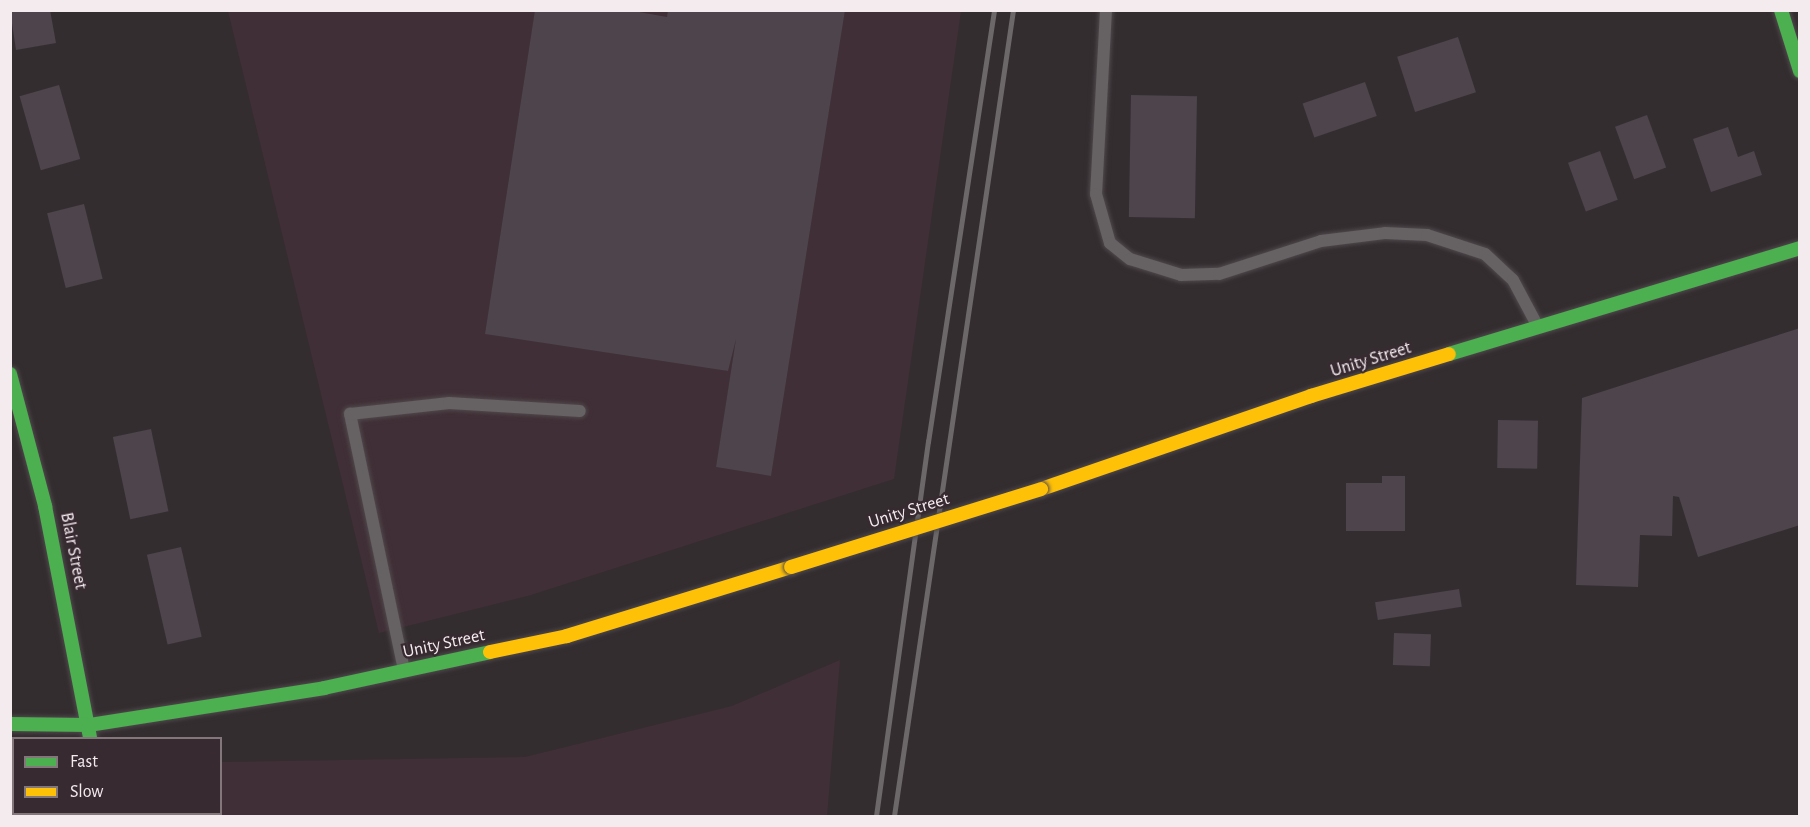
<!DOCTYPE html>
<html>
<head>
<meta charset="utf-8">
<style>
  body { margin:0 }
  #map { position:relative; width:1810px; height:827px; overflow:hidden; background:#342d30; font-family:"Alegreya Sans",sans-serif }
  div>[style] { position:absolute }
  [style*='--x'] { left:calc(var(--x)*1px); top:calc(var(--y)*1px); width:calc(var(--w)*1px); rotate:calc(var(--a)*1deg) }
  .built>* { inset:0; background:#402f36 }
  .building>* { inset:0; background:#4d444c; transform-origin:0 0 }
  .roads { filter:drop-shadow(0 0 2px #4f494c) drop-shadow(0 0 2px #4f494c) }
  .lane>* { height:12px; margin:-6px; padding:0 6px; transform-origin:6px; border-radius:6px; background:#666163 }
  .fast>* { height:14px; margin:-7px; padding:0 7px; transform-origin:7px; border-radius:7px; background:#4caf50 }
  .slow>* { height:14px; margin:-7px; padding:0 7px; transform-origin:7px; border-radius:7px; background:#ffc107 }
  .rail>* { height:4.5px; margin:-2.25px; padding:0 2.25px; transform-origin:2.25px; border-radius:2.25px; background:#6c6769 }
  .bridges { filter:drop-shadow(0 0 2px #4f494c) drop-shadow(0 0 2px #4f494c) }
  .slow-bridge>* { height:14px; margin:-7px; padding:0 7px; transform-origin:7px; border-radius:7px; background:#ffc107 }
  span { translate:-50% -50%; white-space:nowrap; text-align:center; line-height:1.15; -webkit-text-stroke:4.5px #372a30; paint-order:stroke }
  .street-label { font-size:18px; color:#f4ebef }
  .frame { position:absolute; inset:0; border:12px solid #f4ebef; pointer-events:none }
  .legend { position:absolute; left:12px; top:737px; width:210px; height:78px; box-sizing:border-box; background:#372a30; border:2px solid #83777c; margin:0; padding:8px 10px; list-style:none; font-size:18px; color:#f4ebef }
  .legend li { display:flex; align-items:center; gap:12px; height:30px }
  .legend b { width:30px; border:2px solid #83777c }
</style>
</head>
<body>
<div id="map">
  <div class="built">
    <div style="clip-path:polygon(228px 11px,961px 11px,894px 479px,531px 595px,379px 633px)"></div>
    <div style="clip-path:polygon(840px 660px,827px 816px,165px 816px,220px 814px,221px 762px,525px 757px,732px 706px)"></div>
  </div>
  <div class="building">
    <div style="clip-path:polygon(10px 10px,50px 10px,56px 43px,16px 50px)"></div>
    <div style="clip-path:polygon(535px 10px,628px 10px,667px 17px,668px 10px,845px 10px,771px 476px,716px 467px,736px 339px,728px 371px,485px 334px)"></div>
    <div style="left:1458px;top:37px;width:58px;height:64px;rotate:72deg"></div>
    <div style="left:1365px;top:82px;width:36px;height:66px;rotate:71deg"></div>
    <div style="left:59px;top:85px;width:77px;height:41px;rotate:74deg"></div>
    <div style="left:1131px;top:95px;width:66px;height:122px;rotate:1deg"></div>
    <div style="left:1647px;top:115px;width:56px;height:34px;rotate:70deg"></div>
    <div style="clip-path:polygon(1728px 127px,1738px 157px,1754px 151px,1762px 175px,1711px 192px,1693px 139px)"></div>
    <div style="left:1600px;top:151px;width:52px;height:34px;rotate:70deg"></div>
    <div style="left:84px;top:204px;width:77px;height:38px;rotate:76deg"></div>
    <div style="clip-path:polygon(1800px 328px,1800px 525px,1698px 557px,1679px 497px,1673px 496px,1672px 536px,1640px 535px,1638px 587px,1576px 585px,1582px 398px)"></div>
    <div style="left:1498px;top:420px;width:40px;height:48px;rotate:1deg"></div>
    <div style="left:151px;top:429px;width:84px;height:39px;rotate:78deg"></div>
    <div style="clip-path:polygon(1382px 476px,1405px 476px,1405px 531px,1346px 531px,1346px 483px,1382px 483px)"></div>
    <div style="left:181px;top:547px;width:92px;height:35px;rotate:77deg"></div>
    <div style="left:1459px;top:589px;width:18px;height:85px;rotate:81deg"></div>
    <div style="left:1394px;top:633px;width:37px;height:32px;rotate:2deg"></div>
  </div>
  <div class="roads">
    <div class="lane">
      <div style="--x:1106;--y:10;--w:184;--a:93.1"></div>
      <div style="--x:1096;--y:194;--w:51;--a:74.1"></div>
      <div style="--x:1110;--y:243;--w:26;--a:39"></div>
      <div style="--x:1130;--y:259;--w:53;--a:17.4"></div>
      <div style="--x:1181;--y:275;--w:38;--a:-2"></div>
      <div style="--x:1219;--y:274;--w:107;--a:-17.9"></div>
      <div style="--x:1321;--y:241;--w:64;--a:-7.1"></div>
      <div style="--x:1385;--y:233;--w:42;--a:2.7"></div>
      <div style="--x:1427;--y:235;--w:61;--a:18.1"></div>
      <div style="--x:1485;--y:254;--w:38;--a:43"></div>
      <div style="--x:1513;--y:280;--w:51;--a:61.9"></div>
      <div style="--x:404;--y:670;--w:262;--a:-101.9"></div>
      <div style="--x:350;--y:414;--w:100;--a:-6.3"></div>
      <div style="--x:449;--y:403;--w:131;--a:3.5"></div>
    </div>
    <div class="fast">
      <div style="--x:1781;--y:10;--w:64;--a:72.7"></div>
      <div style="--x:1449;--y:354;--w:367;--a:-16.8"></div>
      <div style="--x:10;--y:374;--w:137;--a:75.1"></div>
      <div style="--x:45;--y:506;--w:236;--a:79"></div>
      <div style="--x:10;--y:724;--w:79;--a:0.7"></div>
      <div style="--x:89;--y:725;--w:238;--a:-8.9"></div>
      <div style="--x:324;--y:688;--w:170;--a:-12.2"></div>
    </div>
    <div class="slow">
      <div style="--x:1041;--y:489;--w:286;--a:-19"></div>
      <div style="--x:1311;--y:396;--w:144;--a:-16.9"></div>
      <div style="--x:490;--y:652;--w:79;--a:-11.7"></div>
      <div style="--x:567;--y:636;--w:234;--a:-17.1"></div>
      <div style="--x:93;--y:814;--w:2;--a:90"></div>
    </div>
  </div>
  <div class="rail">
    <div style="--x:876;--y:816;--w:378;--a:-82.1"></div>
    <div style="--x:928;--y:442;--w:437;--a:-81.3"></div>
    <div style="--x:894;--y:816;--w:815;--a:-81.6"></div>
  </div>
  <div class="bridges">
    <div class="slow-bridge">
      <div style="--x:791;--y:567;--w:262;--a:-17.3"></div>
    </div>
  </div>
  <div class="street-label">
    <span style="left:1371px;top:360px;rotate:-17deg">Unity Street</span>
    <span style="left:909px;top:511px;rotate:-17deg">Unity Street</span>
    <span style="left:73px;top:551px;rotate:79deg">Blair Street</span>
    <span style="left:444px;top:644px;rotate:-12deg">Unity Street</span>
  </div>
  <div class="frame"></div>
  <ul class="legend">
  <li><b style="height:8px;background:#4caf50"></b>Fast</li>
  <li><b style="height:8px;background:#ffc107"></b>Slow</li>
  </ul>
</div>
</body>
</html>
